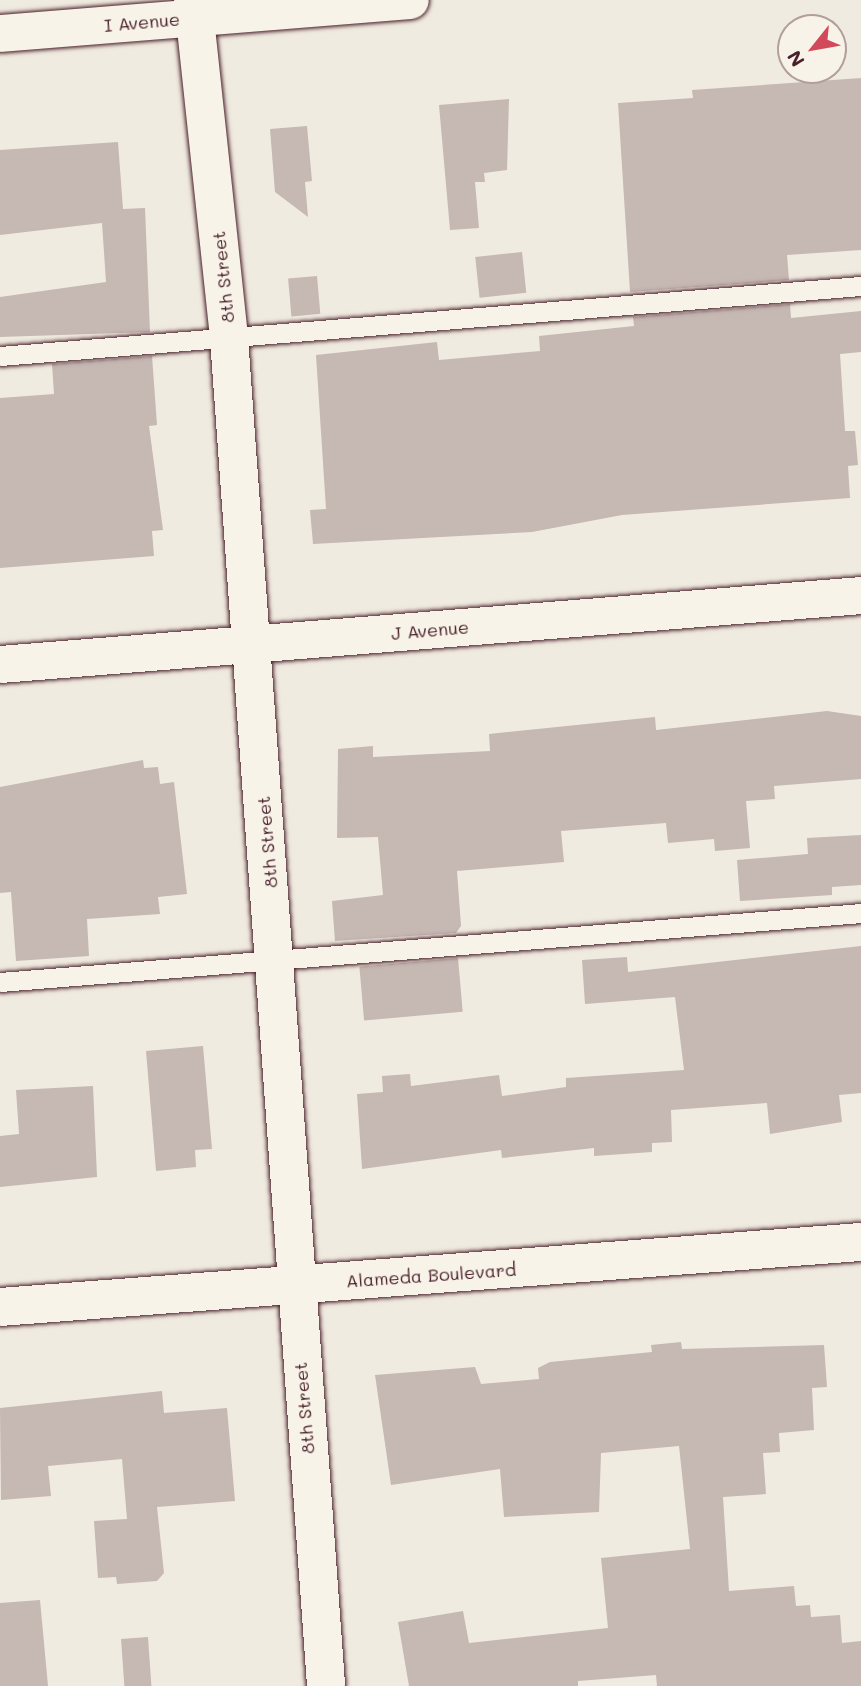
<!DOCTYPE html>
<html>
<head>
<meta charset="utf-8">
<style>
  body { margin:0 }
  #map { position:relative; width:861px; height:1686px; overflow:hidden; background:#f0ebe0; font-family:Mali,sans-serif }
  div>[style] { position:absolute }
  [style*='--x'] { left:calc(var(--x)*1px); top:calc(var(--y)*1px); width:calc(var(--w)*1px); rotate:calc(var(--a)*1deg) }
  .building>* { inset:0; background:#c6b8b3; transform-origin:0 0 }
  .roads { filter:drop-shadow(0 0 2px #4a1f2b) drop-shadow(0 0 2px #4a1f2b) }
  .service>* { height:19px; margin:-9.5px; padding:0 9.5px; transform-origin:9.5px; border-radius:9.5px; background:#f7f3e8 }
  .minor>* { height:37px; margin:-18.5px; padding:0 18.5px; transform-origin:18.5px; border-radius:18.5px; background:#f7f3e8 }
  .tertiary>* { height:38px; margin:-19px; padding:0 19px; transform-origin:19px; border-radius:19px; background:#f7f3e8 }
  .secondary>* { height:38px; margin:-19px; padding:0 19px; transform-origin:19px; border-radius:19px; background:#f7f3e8 }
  span { translate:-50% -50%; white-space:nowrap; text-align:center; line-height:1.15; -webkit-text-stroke:6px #f7f3e8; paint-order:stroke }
  .street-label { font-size:18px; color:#4a1f2b }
  .north { position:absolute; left:777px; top:14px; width:70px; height:70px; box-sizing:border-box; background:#f7f3e8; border:2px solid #b29e9c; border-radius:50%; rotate:239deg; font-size:19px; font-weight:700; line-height:28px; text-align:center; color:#4a1f2b }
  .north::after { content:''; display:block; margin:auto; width:24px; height:32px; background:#d1495b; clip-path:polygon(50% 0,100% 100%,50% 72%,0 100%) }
</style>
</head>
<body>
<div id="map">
  <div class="building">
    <div style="clip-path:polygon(861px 78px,861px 250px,787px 255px,789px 280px,630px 292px,618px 103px,693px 98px,692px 90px)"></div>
    <div style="clip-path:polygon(509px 99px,507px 170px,484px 173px,485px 182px,475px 182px,479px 228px,450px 230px,439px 105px)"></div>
    <div style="clip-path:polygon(307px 126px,312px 181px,305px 182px,308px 217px,275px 192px,270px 129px)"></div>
    <div style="clip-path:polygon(118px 142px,123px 209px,145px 208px,150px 332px,0 337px,0 297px,106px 282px,102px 223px,0 235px,0 150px)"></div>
    <div style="left:522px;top:252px;width:41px;height:47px;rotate:84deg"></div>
    <div style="left:317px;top:276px;width:38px;height:29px;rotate:85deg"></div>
    <div style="clip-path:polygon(790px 304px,791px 318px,861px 311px,861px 352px,840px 354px,845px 431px,855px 431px,858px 465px,848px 466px,850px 498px,622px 515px,532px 532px,313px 544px,310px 510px,326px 509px,316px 355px,437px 342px,439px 360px,540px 351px,539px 336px,634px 326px,633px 317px)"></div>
    <div style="clip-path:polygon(152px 356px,157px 425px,149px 426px,163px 530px,152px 531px,154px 556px,0 568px,0 398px,54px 394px,52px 364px)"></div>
    <div style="clip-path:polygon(827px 711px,861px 716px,861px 779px,774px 786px,775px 799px,746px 801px,750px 848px,715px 851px,714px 839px,668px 843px,666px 823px,561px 831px,564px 862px,457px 871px,461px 926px,456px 933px,335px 941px,332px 901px,383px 895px,378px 837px,337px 838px,338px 749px,373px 746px,373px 757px,490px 751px,489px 734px,655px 717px,656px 730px)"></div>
    <div style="clip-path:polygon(143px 760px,144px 768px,158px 767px,160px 784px,174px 782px,187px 894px,158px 897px,160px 914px,87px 919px,89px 956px,16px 961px,11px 892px,0 893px,0 787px)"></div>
    <div style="clip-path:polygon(861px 835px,861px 885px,832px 887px,832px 895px,740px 901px,737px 860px,808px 854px,807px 838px)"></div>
    <div style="clip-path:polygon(861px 946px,861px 1093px,839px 1095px,842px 1122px,770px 1134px,767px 1103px,671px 1110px,672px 1142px,652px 1143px,652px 1152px,594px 1156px,594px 1148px,502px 1158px,501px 1150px,362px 1169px,357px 1094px,383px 1092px,382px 1076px,410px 1074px,411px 1086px,499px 1075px,502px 1096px,566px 1087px,566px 1078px,684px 1070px,675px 997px,585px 1004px,582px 960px,627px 957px,628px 972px)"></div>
    <div style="left:458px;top:958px;width:54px;height:99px;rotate:85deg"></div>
    <div style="clip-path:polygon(203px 1046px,212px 1149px,195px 1150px,196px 1167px,156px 1171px,146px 1051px)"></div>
    <div style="clip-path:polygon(93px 1086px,97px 1177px,0 1187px,0 1136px,19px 1134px,16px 1090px)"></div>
    <div style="clip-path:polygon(681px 1342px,682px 1349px,824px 1345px,827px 1387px,812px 1388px,814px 1430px,779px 1433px,780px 1452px,763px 1453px,766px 1494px,723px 1497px,729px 1591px,794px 1586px,796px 1606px,810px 1605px,811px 1617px,840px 1615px,842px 1643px,861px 1641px,861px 1686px,657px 1686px,656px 1675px,578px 1681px,578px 1686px,409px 1686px,398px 1622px,463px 1611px,469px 1643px,608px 1628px,601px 1558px,690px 1549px,679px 1446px,601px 1453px,599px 1512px,504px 1517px,500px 1469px,391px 1485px,375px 1375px,475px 1367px,481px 1384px,539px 1379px,538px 1368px,550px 1362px,652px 1352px,651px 1345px)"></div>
    <div style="clip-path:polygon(162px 1391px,164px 1413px,227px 1408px,235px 1501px,157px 1507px,164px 1573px,157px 1581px,117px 1584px,116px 1577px,98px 1578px,94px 1521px,127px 1519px,122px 1459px,48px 1466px,51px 1496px,1px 1500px,0 1408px)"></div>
    <div style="clip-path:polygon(40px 1600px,48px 1686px,0 1686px,0 1603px)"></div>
    <div style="left:148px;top:1637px;width:49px;height:27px;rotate:86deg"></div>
  </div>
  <div class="roads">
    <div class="service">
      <div style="--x:0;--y:356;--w:864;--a:-4.65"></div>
      <div style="--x:0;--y:982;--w:864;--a:-4.58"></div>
    </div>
    <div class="minor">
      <div style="--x:0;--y:33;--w:411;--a:-4.6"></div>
      <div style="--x:0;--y:664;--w:864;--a:-4.58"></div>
    </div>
    <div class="tertiary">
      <div style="--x:193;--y:0;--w:340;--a:83.9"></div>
      <div style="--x:229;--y:338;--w:1351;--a:85.88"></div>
    </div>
    <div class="secondary">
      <div style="--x:0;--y:1307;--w:863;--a:-4.32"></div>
    </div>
  </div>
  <div class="street-label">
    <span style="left:142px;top:22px;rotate:-5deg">I Avenue</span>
    <span style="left:223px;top:277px;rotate:-96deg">8th Street</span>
    <span style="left:430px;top:630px;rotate:-5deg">J Avenue</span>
    <span style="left:267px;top:842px;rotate:-95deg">8th Street</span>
    <span style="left:431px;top:1275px;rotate:-4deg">Alameda Boulevard</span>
    <span style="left:304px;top:1408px;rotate:-95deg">8th Street</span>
  </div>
  <div class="north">N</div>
</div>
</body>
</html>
